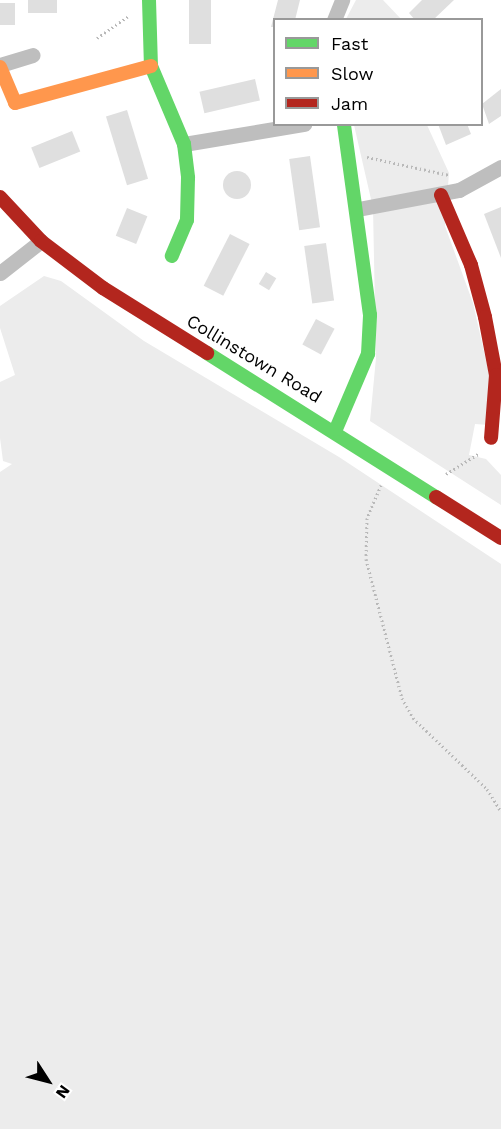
<!DOCTYPE html>
<html>
<head>
<meta charset="utf-8">
<style>
  body { margin:0 }
  #map { position:relative; width:501px; height:1129px; overflow:hidden; background:#fff; font-family:"Work Sans",sans-serif }
  div>[style] { position:absolute }
  [style*='--x'] { left:calc(var(--x)*1px); top:calc(var(--y)*1px); width:calc(var(--w)*1px); rotate:calc(var(--a)*1deg) }
  .green>* { inset:0; background:#ececec }
  .building>* { inset:0; background:#dfdfdf; transform-origin:0 0 }
  .round { border-radius:50% }
  .path>* { height:3px; margin-top:-1.5px; transform-origin:0; background:repeating-linear-gradient(90deg,#b9b9b9 0 1.5px,transparent 0 4.5px) }
  .street>* { height:15px; margin:-7.5px; padding:0 7.5px; transform-origin:7.5px; border-radius:7.5px; background:#bebebe }
  .fast>* { height:14px; margin:-7px; padding:0 7px; transform-origin:7px; border-radius:7px; background:#63d668 }
  .slow>* { height:14px; margin:-7px; padding:0 7px; transform-origin:7px; border-radius:7px; background:#ff974d }
  .jam>* { height:14px; margin:-7px; padding:0 7px; transform-origin:7px; border-radius:7px; background:#b3261e }
  span { translate:-50% -50%; white-space:nowrap; text-align:center; line-height:1.15; -webkit-text-stroke:4.5px #fff; paint-order:stroke }
  .street-label { font-size:18px; color:#000 }
  .legend { position:absolute; left:273px; top:18px; width:210px; height:108px; box-sizing:border-box; background:#fff; border:2px solid #999; margin:0; padding:8px 10px; list-style:none; font-size:18px; color:#000 }
  .legend li { display:flex; align-items:center; gap:12px; height:30px }
  .legend b { width:30px; border:2px solid #999 }
  .north { position:absolute; left:18px; top:1051px; width:60px; height:60px; -webkit-text-stroke:4px #fff; paint-order:stroke; rotate:126deg; font-size:16px; font-weight:700; line-height:24px; text-align:center; color:#000 }
  .north::after { content:''; display:block; margin:auto; width:21px; height:27px; background:#000; clip-path:polygon(50% 0,100% 100%,50% 72%,0 100%) }
</style>
</head>
<body>
<div id="map">
  <div class="green">
    <div style="clip-path:polygon(356px 0,383px 0,401px 19px,346px 19px)"></div>
    <div style="clip-path:polygon(354px 125px,427px 125px,449px 173px,445px 226px,473px 303px,490px 378px,489px 425px,475px 424px,469px 455px,486px 459px,501px 475px,501px 505px,370px 421px,376px 358px,373px 208px)"></div>
    <div style="clip-path:polygon(44px 276px,61px 281px,144px 341px,339px 457px,501px 564px,501px 1129px,0 1129px,0 472px,12px 464px,3px 461px,0 438px,0 382px,15px 375px,0 328px,0 306px)"></div>
  </div>
  <div class="building">
    <div style="left:28px;top:0;width:29px;height:13px"></div>
    <div style="left:189px;top:0;width:22px;height:44px"></div>
    <div style="clip-path:polygon(278px 0,300px 0,295px 20px,274px 20px,274px 27px,271px 27px)"></div>
    <div style="clip-path:polygon(422px 0,454px 0,433px 20px,415px 20px,409px 13px)"></div>
    <div style="left:15px;top:3px;width:22px;height:15px;rotate:90deg"></div>
    <div style="left:255px;top:79px;width:22px;height:57px;rotate:77deg"></div>
    <div style="clip-path:polygon(501px 89px,501px 116px,489px 124px,482px 104px)"></div>
    <div style="left:127px;top:110px;width:72px;height:22px;rotate:73deg"></div>
    <div style="clip-path:polygon(438px 124px,467px 124px,471px 134px,446px 145px)"></div>
    <div style="left:72px;top:131px;width:22px;height:44px;rotate:68deg"></div>
    <div style="left:310px;top:156px;width:72px;height:21px;rotate:82deg"></div>
    <div class="round" style="left:223px;top:171px;width:28px;height:28px"></div>
    <div style="clip-path:polygon(501px 207px,501px 258px,484px 214px)"></div>
    <div style="left:127px;top:208px;width:22px;height:30px;rotate:22deg"></div>
    <div style="left:230px;top:234px;width:22px;height:58px;rotate:27deg"></div>
    <div style="left:326px;top:243px;width:58px;height:22px;rotate:82deg"></div>
    <div style="left:266px;top:272px;width:12px;height:14px;rotate:31deg"></div>
    <div style="left:316px;top:319px;width:21px;height:29px;rotate:28deg"></div>
  </div>
  <div class="path">
    <div style="--x:97;--y:38;--w:40;--a:-34.9"></div>
    <div style="--x:367;--y:157;--w:84;--a:12.4"></div>
    <div style="--x:446;--y:474;--w:38;--a:-32"></div>
    <div style="--x:381;--y:485;--w:36;--a:113"></div>
    <div style="--x:367;--y:518;--w:41;--a:91.4"></div>
    <div style="--x:366;--y:559;--w:144;--a:75.5"></div>
    <div style="--x:402;--y:698;--w:23;--a:61"></div>
    <div style="--x:413;--y:718;--w:103;--a:43.8"></div>
    <div style="--x:487;--y:789;--w:26;--a:58"></div>
  </div>
  <div class="street">
    <div style="--x:334;--y:20;--w:22;--a:-68"></div>
    <div style="--x:0;--y:65;--w:34;--a:-17"></div>
    <div style="--x:184;--y:144;--w:122;--a:-9.5"></div>
    <div style="--x:358;--y:209;--w:103;--a:-10.7"></div>
    <div style="--x:459;--y:190;--w:48;--a:-28.7"></div>
    <div style="--x:0;--y:273;--w:52;--a:-38"></div>
  </div>
  <div class="fast">
    <div style="--x:149;--y:0;--w:66;--a:88.3"></div>
    <div style="--x:151;--y:66;--w:85;--a:67.1"></div>
    <div style="--x:184;--y:144;--w:34;--a:83"></div>
    <div style="--x:188;--y:178;--w:42;--a:91.4"></div>
    <div style="--x:187;--y:220;--w:39;--a:113"></div>
    <div style="--x:207;--y:353;--w:271;--a:32.2"></div>
    <div style="--x:336;--y:429;--w:82;--a:-66.9"></div>
    <div style="--x:368;--y:354;--w:39;--a:-87"></div>
    <div style="--x:370;--y:315;--w:193;--a:-97.8"></div>
  </div>
  <div class="slow">
    <div style="--x:0;--y:67;--w:39;--a:67"></div>
    <div style="--x:15;--y:103;--w:141;--a:-15.2"></div>
  </div>
  <div class="jam">
    <div style="--x:441;--y:195;--w:76;--a:66.8"></div>
    <div style="--x:471;--y:265;--w:54;--a:74.9"></div>
    <div style="--x:485;--y:317;--w:59;--a:79.3"></div>
    <div style="--x:496;--y:375;--w:63;--a:94.5"></div>
    <div style="--x:0;--y:197;--w:60;--a:47"></div>
    <div style="--x:41;--y:241;--w:78;--a:37.2"></div>
    <div style="--x:103;--y:288;--w:123;--a:32"></div>
    <div style="--x:436;--y:497;--w:77;--a:32.2"></div>
  </div>
  <div class="street-label">
    <span style="left:254px;top:359px;rotate:31deg">Collinstown Road</span>
  </div>
  <ul class="legend">
  <li><b style="height:8px;background:#63d668"></b>Fast</li>
  <li><b style="height:8px;background:#ff974d"></b>Slow</li>
  <li><b style="height:8px;background:#b3261e"></b>Jam</li>
  </ul>
  <div class="north">N</div>
</div>
</body>
</html>
